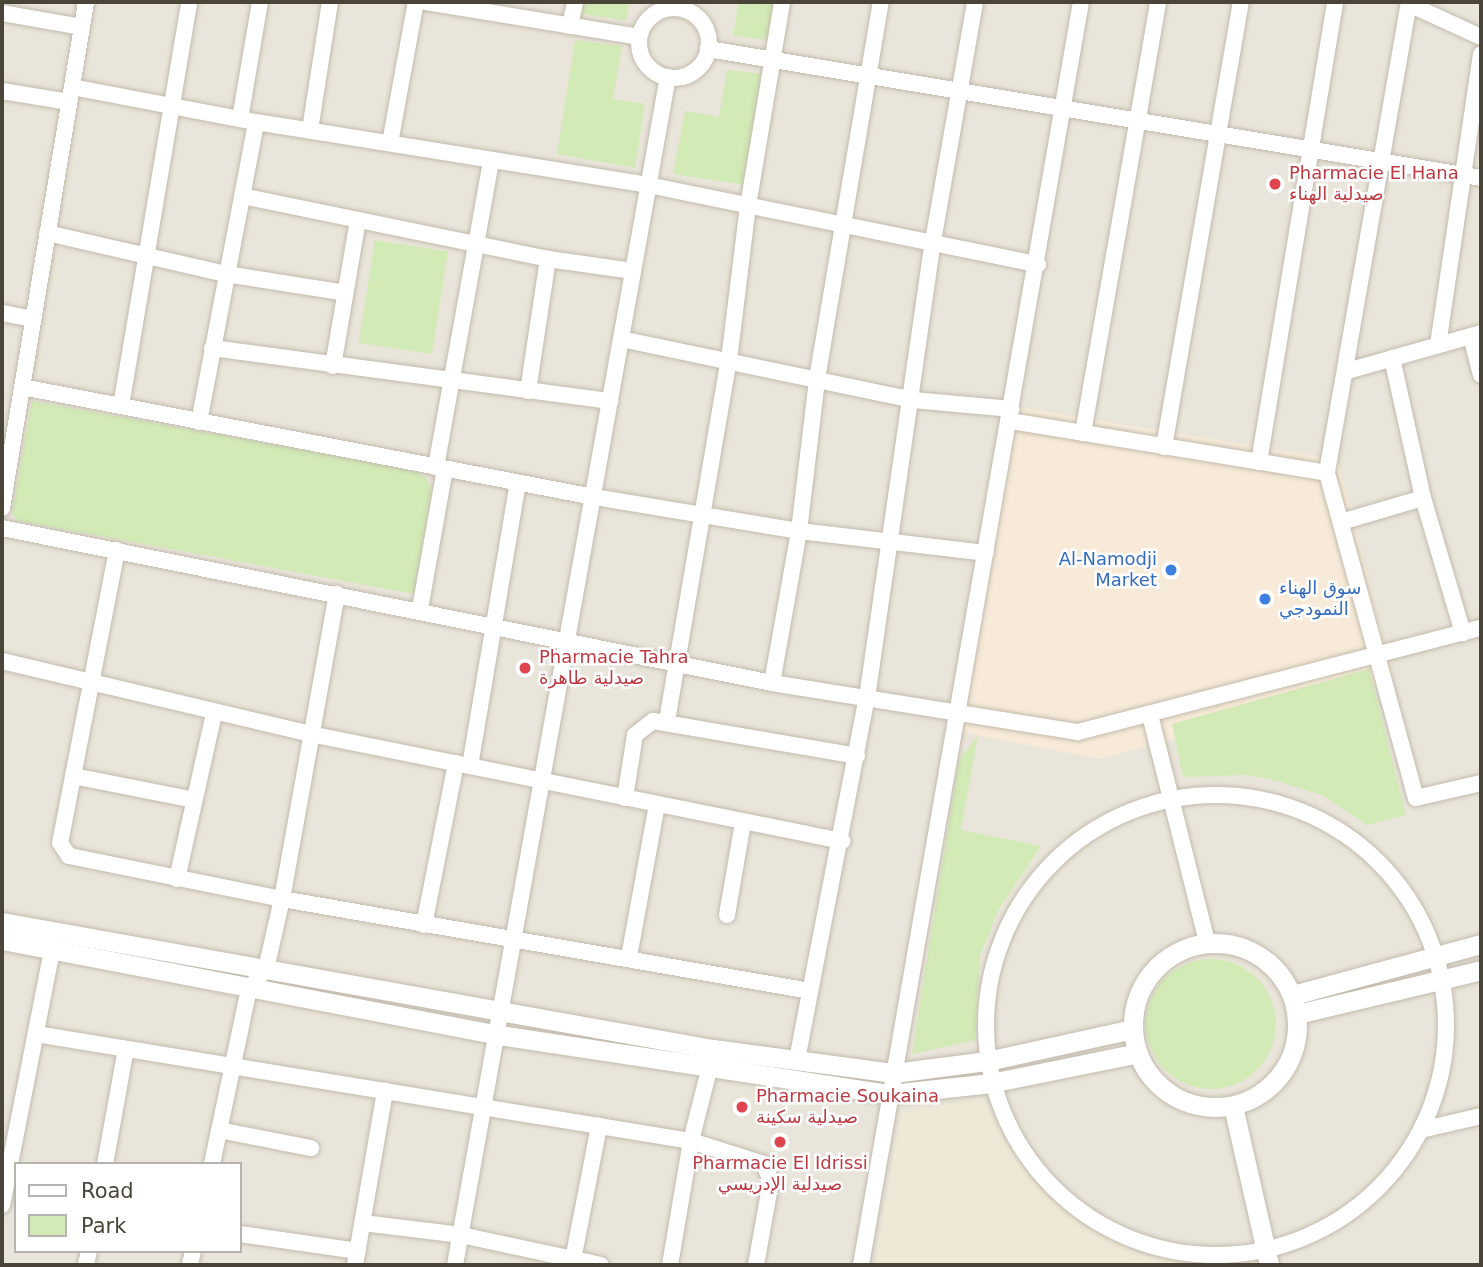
<!DOCTYPE html>
<html>
<head>
<meta charset="utf-8">
<style>
  body { margin:0 }
  #map { position:relative; width:1483px; height:1267px; overflow:hidden; background:#f6f3ec; font-family:"DejaVu Sans",Cairo,sans-serif }
  div>[style] { position:absolute }
  [style*='--x'] { left:calc(var(--x)*1px); top:calc(var(--y)*1px); width:calc(var(--w)*1px); rotate:calc(var(--a)*1deg) }
  .residential>* { inset:0; background:#eae5da }
  .commercial>* { inset:0; background:#f7ead8 }
  .education>* { inset:0; background:#efe8d6 }
  .green>* { inset:0; background:#d2eab5; transform-origin:0 0 }
  .round { border-radius:50% }
  .roads { filter:drop-shadow(0 0 2px #c2bbae) drop-shadow(0 0 2px #c2bbae) }
  .minor>* { height:16px; margin:-8px; padding:0 8px; transform-origin:8px; border-radius:8px; background:#fff }
  .minor>.ring { margin:-8px; padding:0; box-sizing:content-box; background:none; border:16px solid #fff; border-radius:50% }
  .tertiary>* { height:19px; margin:-9.5px; padding:0 9.5px; transform-origin:9.5px; border-radius:9.5px; background:#fff }
  .tertiary>.ring { margin:-9.5px; padding:0; box-sizing:content-box; background:none; border:19px solid #fff; border-radius:50% }
  .dots>* { width:19px; height:19px; translate:-50% -50%; box-sizing:border-box; border:4px solid #fff; border-radius:50% }
  span { translate:-50% -50%; white-space:nowrap; text-align:center; line-height:1.15; -webkit-text-stroke:5px #fff; paint-order:stroke }
  .health-label { font-size:18px; color:#be3a42 }
  .left { translate:0 -50%; text-align:left }
  .shop-label { font-size:18px; color:#366cbe }
  .right { translate:-100% -50%; text-align:right }
  .frame { position:absolute; inset:0; border:4px solid #4b4439; pointer-events:none }
  .legend { position:absolute; left:14px; top:1162px; width:228px; height:91px; box-sizing:border-box; background:#fff; border:2px solid #b7b4b0; margin:0; padding:9px 12px; list-style:none; font-size:21px; color:#4b4439 }
  .legend li { display:flex; align-items:center; gap:14px; height:35px }
  .legend b { width:35px; border:2px solid #b7b4b0 }
</style>
</head>
<body>
<div id="map">
  <div class="residential">
    <div style="clip-path:polygon(evenodd,2px 2px,1481px 2px,1481px 1265px,2px 1265px,2px 2px,16px 1164px,240px 1164px,240px 1251px,16px 1251px,16px 1164px)"></div>
  </div>
  <div class="commercial">
    <div style="clip-path:polygon(1005px 405px,1338px 460px,1394px 679px,1100px 759px,946px 729px)"></div>
  </div>
  <div class="education">
    <div style="clip-path:polygon(984px 1098px,997px 1128px,1028px 1175px,1084px 1226px,1141px 1254px,1203px 1265px,875px 1265px,901px 1113px)"></div>
  </div>
  <div class="green">
    <div style="clip-path:polygon(582px 2px,629px 2px,626px 21px,580px 13px)"></div>
    <div style="clip-path:polygon(739px 2px,776px 2px,769px 40px,733px 36px)"></div>
    <div style="clip-path:polygon(575px 40px,622px 46px,613px 99px,645px 104px,635px 168px,557px 154px)"></div>
    <div style="clip-path:polygon(727px 70px,764px 74px,745px 185px,673px 174px,685px 111px,719px 117px)"></div>
    <div style="left:375px;top:240px;width:74px;height:104px;rotate:9deg"></div>
    <div style="clip-path:polygon(32px 401px,415px 470px,427px 479px,432px 490px,414px 594px,18px 521px,12px 514px)"></div>
    <div style="clip-path:polygon(1369px 669px,1406px 815px,1367px 825px,1322px 795px,1273px 780px,1247px 775px,1183px 777px,1172px 724px)"></div>
    <div style="clip-path:polygon(978px 735px,961px 830px,1041px 846px,999px 909px,980px 956px,975px 1040px,912px 1054px,959px 760px)"></div>
    <div class="round" style="left:1146px;top:959px;width:130px;height:130px"></div>
  </div>
  <div class="roads">
    <div class="minor">
      <div style="--x:426;--y:2;--w:216;--a:9.3"></div>
      <div style="--x:1409;--y:2;--w:478;--a:99.9"></div>
      <div style="--x:1327;--y:473;--w:337;--a:74.7"></div>
      <div style="--x:1416;--y:798;--w:67;--a:-13"></div>
      <div style="--x:1409;--y:4;--w:79;--a:24.6"></div>
      <div class="ring" style="left:639px;top:8px;width:54px;height:54px"></div>
      <div style="--x:2;--y:13;--w:81;--a:9.9"></div>
      <div style="--x:570;--y:26;--w:25;--a:-78"></div>
      <div style="--x:708;--y:49;--w:784;--a:9.47"></div>
      <div style="--x:72;--y:87;--w:187;--a:10.8"></div>
      <div style="--x:256;--y:122;--w:397;--a:9.1"></div>
      <div style="--x:648;--y:185;--w:398;--a:11.5"></div>
      <div style="--x:2;--y:91;--w:68;--a:9.3"></div>
      <div style="--x:240;--y:119;--w:119;--a:-80.3"></div>
      <div style="--x:310;--y:130;--w:130;--a:-81.1"></div>
      <div style="--x:390;--y:143;--w:143;--a:-79.6"></div>
      <div style="--x:242;--y:196;--w:312;--a:11.6"></div>
      <div style="--x:548;--y:259;--w:86;--a:8"></div>
      <div style="--x:47;--y:233;--w:184;--a:12.9"></div>
      <div style="--x:226;--y:274;--w:121;--a:9"></div>
      <div style="--x:2;--y:313;--w:32;--a:11"></div>
      <div style="--x:1471;--y:336;--w:40;--a:75.6"></div>
      <div style="--x:621;--y:339;--w:298;--a:11.8"></div>
      <div style="--x:913;--y:400;--w:99;--a:5.2"></div>
      <div style="--x:1438;--y:345;--w:294;--a:-81.6"></div>
      <div style="--x:212;--y:348;--w:402;--a:7.6"></div>
      <div style="--x:1392;--y:358;--w:143;--a:77.5"></div>
      <div style="--x:1423;--y:498;--w:141;--a:73.5"></div>
      <div style="--x:333;--y:366;--w:148;--a:-80.3"></div>
      <div style="--x:1347;--y:371;--w:139;--a:-15.8"></div>
      <div style="--x:22;--y:387;--w:582;--a:10.89"></div>
      <div style="--x:594;--y:497;--w:208;--a:9.4"></div>
      <div style="--x:799;--y:531;--w:188;--a:6.7"></div>
      <div style="--x:528;--y:391;--w:134;--a:-81.4"></div>
      <div style="--x:121;--y:406;--w:410;--a:-80.4"></div>
      <div style="--x:1010;--y:421;--w:321;--a:9.3"></div>
      <div style="--x:199;--y:422;--w:305;--a:-79.2"></div>
      <div style="--x:1083;--y:433;--w:437;--a:-80.1"></div>
      <div style="--x:1164;--y:447;--w:452;--a:-80.2"></div>
      <div style="--x:1259;--y:462;--w:466;--a:-80.6"></div>
      <div style="--x:436;--y:467;--w:312;--a:-79.8"></div>
      <div style="--x:2;--y:508;--w:513;--a:-80.57"></div>
      <div style="--x:1341;--y:522;--w:85;--a:-16.3"></div>
      <div style="--x:2;--y:528;--w:785;--a:11.38"></div>
      <div style="--x:772;--y:683;--w:310;--a:9.1"></div>
      <div style="--x:1078;--y:732;--w:416;--a:-14.5"></div>
      <div style="--x:117;--y:550;--w:298;--a:101"></div>
      <div style="--x:60;--y:843;--w:16;--a:55"></div>
      <div style="--x:69;--y:856;--w:217;--a:11.4"></div>
      <div style="--x:282;--y:899;--w:536;--a:9.88"></div>
      <div style="--x:420;--y:609;--w:142;--a:-79.9"></div>
      <div style="--x:2;--y:661;--w:317;--a:13.3"></div>
      <div style="--x:310;--y:734;--w:543;--a:11.37"></div>
      <div style="--x:772;--y:683;--w:154;--a:-79.9"></div>
      <div style="--x:799;--y:531;--w:153;--a:-83.2"></div>
      <div style="--x:817;--y:379;--w:382;--a:-80.4"></div>
      <div style="--x:1150;--y:715;--w:234;--a:75.9"></div>
      <div style="--x:667;--y:721;--w:366;--a:-80.3"></div>
      <div style="--x:729;--y:360;--w:155;--a:-83"></div>
      <div style="--x:748;--y:206;--w:207;--a:-80.5"></div>
      <div style="--x:470;--y:766;--w:287;--a:-80.4"></div>
      <div style="--x:73;--y:776;--w:123;--a:11.2"></div>
      <div class="ring" style="left:986px;top:795px;width:444px;height:444px"></div>
      <div style="--x:625;--y:798;--w:64;--a:-81"></div>
      <div style="--x:635;--y:735;--w:23;--a:-38"></div>
      <div style="--x:653;--y:721;--w:207;--a:9.7"></div>
      <div style="--x:177;--y:879;--w:169;--a:-77.4"></div>
      <div style="--x:727;--y:915;--w:94;--a:-80.2"></div>
      <div style="--x:424;--y:925;--w:165;--a:-78.8"></div>
      <div style="--x:629;--y:957;--w:155;--a:-79.6"></div>
      <div style="--x:36;--y:1034;--w:664;--a:9.28"></div>
      <div style="--x:691;--y:1141;--w:77;--a:17.5"></div>
      <div style="--x:764;--y:1164;--w:18;--a:68"></div>
      <div style="--x:771;--y:1181;--w:85;--a:100.1"></div>
      <div style="--x:797;--y:1060;--w:369;--a:-79.1"></div>
      <div style="--x:867;--y:698;--w:462;--a:-81.8"></div>
      <div style="--x:933;--y:241;--w:243;--a:-80"></div>
      <div style="--x:219;--y:1130;--w:94;--a:11.1"></div>
      <div style="--x:1421;--y:1130;--w:62;--a:-13.1"></div>
      <div style="--x:105;--y:1164;--w:117;--a:-79.7"></div>
      <div style="--x:212;--y:1164;--w:179;--a:-78.1"></div>
      <div style="--x:249;--y:989;--w:26;--a:-50"></div>
      <div style="--x:266;--y:969;--w:72;--a:-77.1"></div>
      <div style="--x:282;--y:899;--w:310;--a:-79.8"></div>
      <div style="--x:2;--y:1205;--w:259;--a:-78.9"></div>
      <div style="--x:363;--y:1223;--w:99;--a:7"></div>
      <div style="--x:461;--y:1235;--w:143;--a:12.1"></div>
      <div style="--x:240;--y:1234;--w:119;--a:8.2"></div>
      <div style="--x:86;--y:1265;--w:14;--a:-78"></div>
      <div style="--x:190;--y:1265;--w:14;--a:-78"></div>
      <div style="--x:355;--y:1265;--w:177;--a:-80.2"></div>
      <div style="--x:455;--y:1265;--w:1207;--a:-79.84"></div>
      <div style="--x:572;--y:1265;--w:142;--a:-79"></div>
      <div style="--x:670;--y:1265;--w:126;--a:-80.4"></div>
      <div style="--x:691;--y:1141;--w:86;--a:-75.8"></div>
      <div style="--x:861;--y:1265;--w:1282;--a:-80.12"></div>
    </div>
    <div class="tertiary">
      <div style="--x:2;--y:922;--w:722;--a:10.13"></div>
      <div style="--x:713;--y:1049;--w:183;--a:7.6"></div>
      <div style="--x:894;--y:1073;--w:94;--a:-7.4"></div>
      <div style="--x:987;--y:1061;--w:149;--a:-12.4"></div>
      <div style="--x:2;--y:940;--w:506;--a:10.82"></div>
      <div style="--x:499;--y:1035;--w:395;--a:8.6"></div>
      <div style="--x:890;--y:1094;--w:102;--a:-6.2"></div>
      <div style="--x:991;--y:1083;--w:150;--a:-11.5"></div>
      <div class="ring" style="left:1133px;top:943px;width:145px;height:145px"></div>
      <div style="--x:1293;--y:995;--w:195;--a:-15.2"></div>
      <div style="--x:1297;--y:1014;--w:189;--a:-13.4"></div>
      <div style="--x:1233;--y:1106;--w:163;--a:77.2"></div>
    </div>
  </div>
  <div class="dots">
    <div style="left:1275px;top:184px;background:#e0444e"></div>
    <div style="left:1171px;top:570px;background:#3f7fe0"></div>
    <div style="left:1265px;top:599px;background:#3f7fe0"></div>
    <div style="left:525px;top:668px;background:#e0444e"></div>
    <div style="left:742px;top:1107px;background:#e0444e"></div>
    <div style="left:780px;top:1142px;background:#e0444e"></div>
  </div>
  <div class="health-label">
    <span class="left" style="left:1289px;top:184px">Pharmacie El Hana<br>صيدلية الهناء</span>
    <span class="left" style="left:539px;top:668px">Pharmacie Tahra<br>صيدلية طاهرة</span>
    <span class="left" style="left:756px;top:1107px">Pharmacie Soukaina<br>صيدلية سكينة</span>
    <span style="left:780px;top:1174px">Pharmacie El Idrissi<br>صيدلية الإدريسي</span>
  </div>
  <div class="shop-label">
    <span class="right" style="left:1157px;top:570px">Al-Namodji<br>Market</span>
    <span class="left" style="left:1279px;top:599px">سوق الهناء<br>النمودجي</span>
  </div>
  <div class="frame"></div>
  <ul class="legend">
  <li><b style="height:9px;background:#fff"></b>Road</li>
  <li><b style="height:19px;background:#d2eab5"></b>Park</li>
  </ul>
</div>
</body>
</html>
